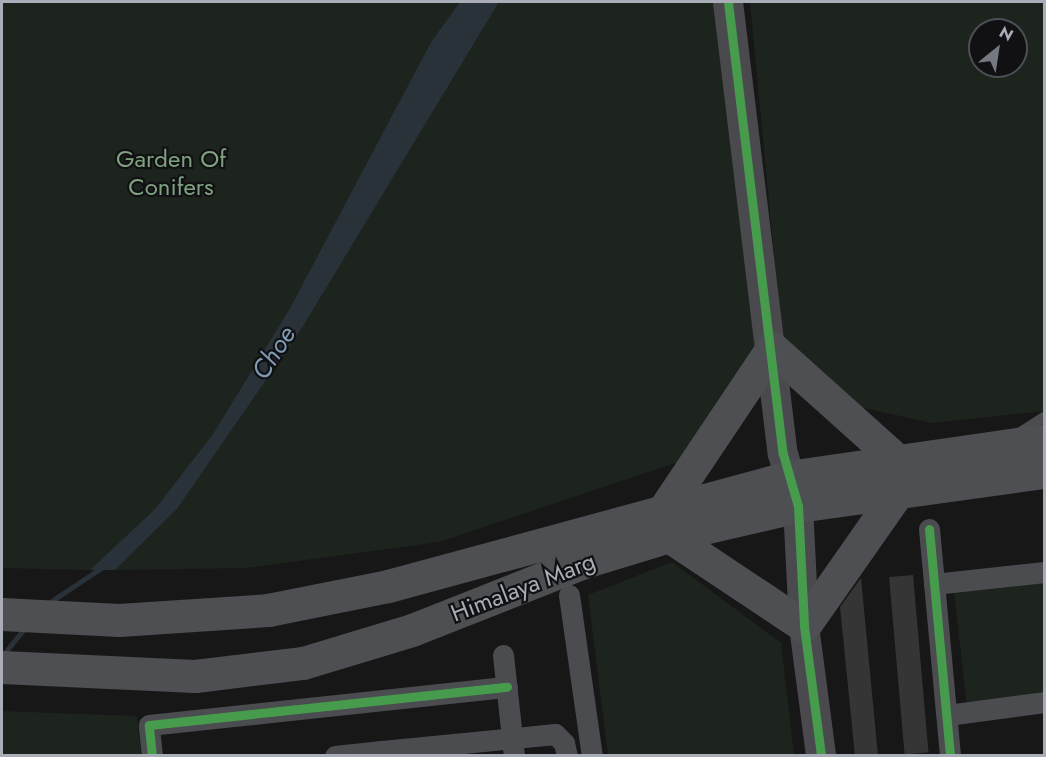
<!DOCTYPE html>
<html>
<head>
<meta charset="utf-8">
<style>
  body { margin:0 }
  #map { position:relative; width:1046px; height:757px; overflow:hidden; background:#171717; font-family:Jost,sans-serif }
  div>[style] { position:absolute }
  [style*='--x'] { left:calc(var(--x)*1px); top:calc(var(--y)*1px); width:calc(var(--w)*1px); rotate:calc(var(--a)*1deg) }
  .green>* { inset:0; background:#1d241e }
  .water>* { inset:0; background:#2a3239 }
  .stream>* { height:5px; margin:-2.5px; padding:0 2.5px; transform-origin:2.5px; border-radius:2.5px; background:#2a3239 }
  .building>* { inset:0; background:#353536; transform-origin:0 0 }
  .lane>* { height:10px; margin:-5px; padding:0 5px; transform-origin:5px; border-radius:5px; background:#4b4c50 }
  .street>* { height:21px; margin:-10.5px; padding:0 10.5px; transform-origin:10.5px; border-radius:10.5px; background:#4b4c50 }
  .secondary>* { height:30px; margin:-15px; padding:0 15px; transform-origin:15px; border-radius:15px; background:#4a4a4e }
  .primary>* { height:33px; margin:-16.5px; padding:0 16.5px; transform-origin:16.5px; border-radius:16.5px; background:#4d4f52 }
  .cycleway>* { height:9px; margin:-4.5px; padding:0 4.5px; transform-origin:4.5px; border-radius:4.5px; background:#469c4c }
  span { translate:-50% -50%; white-space:nowrap; text-align:center; line-height:1.15; -webkit-text-stroke:4.5px #111113; paint-order:stroke }
  .park-label { font-size:24px; color:#7fa381 }
  .street-label { font-size:24px; color:#a8adb8 }
  .water-label { font-size:26px; color:#7f9bb3; font-style:italic }
  .frame { position:absolute; inset:0; border:3px solid #a8adb8; pointer-events:none }
  .north { position:absolute; left:968px; top:18px; width:60px; height:60px; box-sizing:border-box; background:#111113; border:2px solid #4d4f55; border-radius:50%; rotate:30deg; font-size:16px; font-weight:700; line-height:24px; text-align:center; color:#a8adb8 }
  .north::after { content:''; display:block; margin:auto; width:21px; height:27px; background:#757880; clip-path:polygon(50% 0,100% 100%,50% 72%,0 100%) }
</style>
</head>
<body>
<div id="map">
  <div class="green">
    <div style="clip-path:polygon(2px 2px,460px 2px,431px 42px,290px 308px,213px 434px,155px 509px,90px 570px,2px 568px)"></div>
    <div style="clip-path:polygon(499px 2px,718px 2px,761px 350px,705px 453px,439px 542px,246px 568px,115px 570px,177px 509px,302px 328px)"></div>
    <div style="clip-path:polygon(evenodd,750px 2px,1044px 2px,1044px 411px,932px 423px,859px 407px,782px 339px,750px 2px,980px 30px,1016px 30px,1016px 66px,980px 66px,980px 30px)"></div>
    <div style="clip-path:polygon(672px 562px,781px 643px,794px 755px,608px 755px,588px 595px)"></div>
    <div style="clip-path:polygon(1044px 582px,1044px 699px,967px 705px,954px 593px)"></div>
    <div style="clip-path:polygon(2px 711px,137px 716px,141px 755px,2px 755px)"></div>
  </div>
  <div class="water">
    <div style="clip-path:polygon(460px 2px,499px 2px,302px 328px,177px 509px,115px 570px,90px 570px,155px 509px,213px 434px,290px 308px,431px 42px)"></div>
  </div>
  <div class="stream">
    <div style="--x:47;--y:604;--w:69;--a:-33.7"></div>
    <div style="--x:2;--y:656;--w:38;--a:-51"></div>
  </div>
  <div class="building">
    <div style="left:913px;top:575px;width:178px;height:24px;rotate:85deg"></div>
    <div style="clip-path:polygon(861px 578px,878px 756px,855px 756px,840px 607px)"></div>
  </div>
  <div class="lane">
    <div style="--x:1019;--y:433;--w:30;--a:-33"></div>
  </div>
  <div class="street">
    <div style="--x:929;--y:529;--w:228;--a:84.7"></div>
    <div style="--x:934;--y:584;--w:111;--a:-6.2"></div>
    <div style="--x:569;--y:595;--w:163;--a:81.9"></div>
    <div style="--x:503;--y:655;--w:102;--a:83.8"></div>
    <div style="--x:947;--y:715;--w:98;--a:-7.6"></div>
    <div style="--x:152;--y:756;--w:31;--a:-96"></div>
    <div style="--x:149;--y:725;--w:360;--a:-6.1"></div>
    <div style="--x:335;--y:756;--w:47;--a:-6.1"></div>
    <div style="--x:382;--y:756;--w:5;--a:-90"></div>
    <div style="--x:382;--y:751;--w:174;--a:-5.6"></div>
    <div style="--x:555;--y:734;--w:13;--a:45"></div>
    <div style="--x:564;--y:743;--w:13;--a:77"></div>
  </div>
  <div class="secondary">
    <div style="--x:728;--y:2;--w:455;--a:83.1"></div>
    <div style="--x:783;--y:454;--w:54;--a:73.9"></div>
    <div style="--x:798;--y:506;--w:120;--a:87.1"></div>
    <div style="--x:804;--y:626;--w:131;--a:82.5"></div>
  </div>
  <div class="primary">
    <div style="--x:665;--y:508;--w:192;--a:-56.2"></div>
    <div style="--x:772;--y:348;--w:168;--a:41.9"></div>
    <div style="--x:669;--y:536;--w:162;--a:33.7"></div>
    <div style="--x:804;--y:626;--w:162;--a:-55"></div>
    <div style="--x:2;--y:614;--w:117;--a:2.9"></div>
    <div style="--x:119;--y:620;--w:149;--a:-3.8"></div>
    <div style="--x:268;--y:610;--w:122;--a:-11.3"></div>
    <div style="--x:388;--y:586;--w:415;--a:-15.2"></div>
    <div style="--x:788;--y:477;--w:259;--a:-8.2"></div>
    <div style="--x:2;--y:667;--w:193;--a:2.7"></div>
    <div style="--x:195;--y:676;--w:109;--a:-6.9"></div>
    <div style="--x:303;--y:663;--w:114;--a:-16.8"></div>
    <div style="--x:412;--y:630;--w:185;--a:-21.6"></div>
    <div style="--x:584;--y:562;--w:89;--a:-17"></div>
    <div style="--x:669;--y:536;--w:132;--a:-13.1"></div>
    <div style="--x:798;--y:506;--w:248;--a:-7.9"></div>
  </div>
  <div class="cycleway">
    <div style="--x:728;--y:2;--w:455;--a:83.1"></div>
    <div style="--x:783;--y:454;--w:54;--a:73.9"></div>
    <div style="--x:798;--y:506;--w:120;--a:87.1"></div>
    <div style="--x:804;--y:626;--w:131;--a:82.5"></div>
    <div style="--x:929;--y:529;--w:228;--a:84.7"></div>
    <div style="--x:152;--y:756;--w:31;--a:-96"></div>
    <div style="--x:149;--y:725;--w:360;--a:-6.1"></div>
  </div>
  <div class="park-label">
    <span style="left:171px;top:173px">Garden Of<br>Conifers</span>
  </div>
  <div class="street-label">
    <span style="left:523px;top:587px;rotate:-21deg">Himalaya Marg</span>
  </div>
  <div class="water-label">
    <span style="left:274px;top:353px;rotate:-57deg">Choe</span>
  </div>
  <div class="frame"></div>
  <div class="north">N</div>
</div>
</body>
</html>
